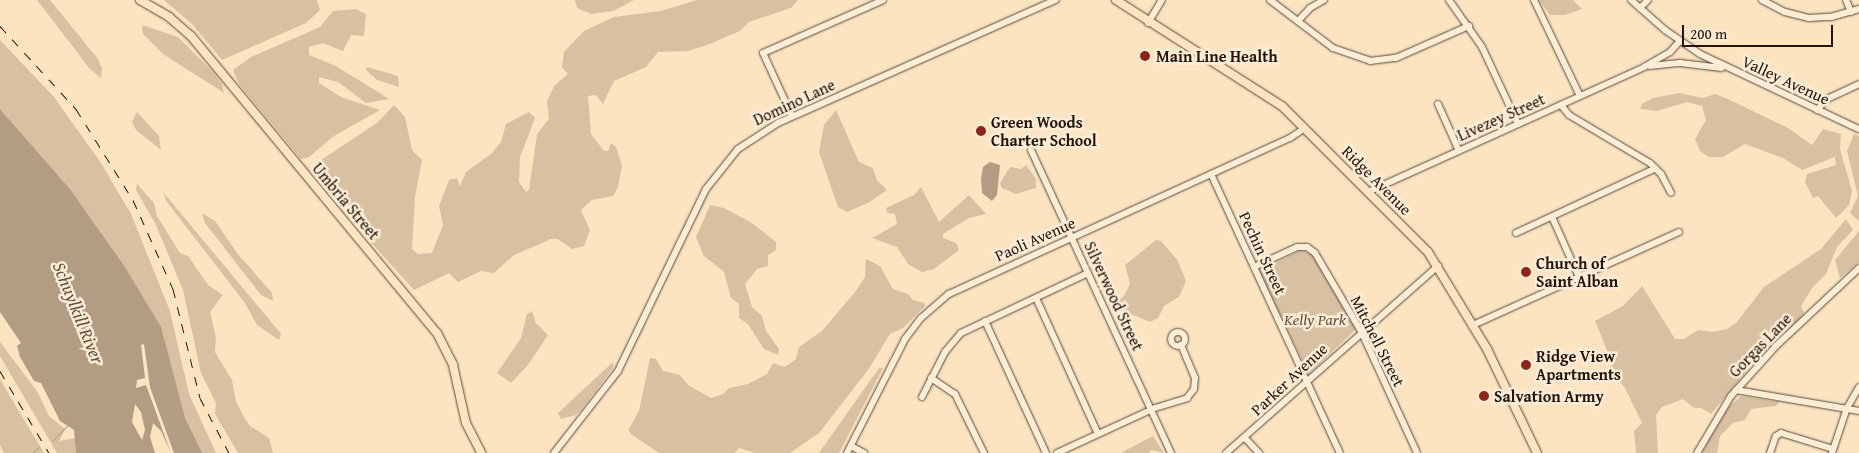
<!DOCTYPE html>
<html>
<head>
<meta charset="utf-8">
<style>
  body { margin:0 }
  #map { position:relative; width:1859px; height:453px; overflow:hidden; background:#fce4c1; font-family:"Gentium Book Plus",serif }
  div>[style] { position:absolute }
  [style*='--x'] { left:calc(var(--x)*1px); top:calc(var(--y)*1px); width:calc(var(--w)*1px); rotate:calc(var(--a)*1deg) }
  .green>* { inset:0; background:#d7c1a2 }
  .water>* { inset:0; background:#b29d82 }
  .stream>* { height:1px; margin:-0.5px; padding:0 0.5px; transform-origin:0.5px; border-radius:0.5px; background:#b29d82 }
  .roads { filter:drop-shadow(0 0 1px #584837) drop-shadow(0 0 1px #584837) }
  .minor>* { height:6px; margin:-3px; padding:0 3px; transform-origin:3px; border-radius:3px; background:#fdedd7 }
  .minor>.ring { margin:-3px; padding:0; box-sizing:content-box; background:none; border:6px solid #fdedd7; border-radius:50% }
  .major>* { height:8px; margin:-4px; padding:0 4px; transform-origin:4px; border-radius:4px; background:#fce4c1 }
  .rail>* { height:1px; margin-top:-0.5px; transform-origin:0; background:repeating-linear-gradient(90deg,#221409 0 9px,transparent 0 18px) }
  .dots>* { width:14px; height:14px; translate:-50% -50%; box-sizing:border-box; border:2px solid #fdedd7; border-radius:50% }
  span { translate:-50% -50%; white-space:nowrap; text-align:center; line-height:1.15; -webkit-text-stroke:5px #fdedd7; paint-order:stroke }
  .poi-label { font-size:16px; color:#221409; font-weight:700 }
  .left { translate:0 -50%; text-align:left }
  .street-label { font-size:16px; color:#221409 }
  .park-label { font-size:16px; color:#61513f; font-style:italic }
  .water-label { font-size:18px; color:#63523f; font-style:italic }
  .scale { position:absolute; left:1682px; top:25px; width:151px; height:22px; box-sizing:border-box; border:2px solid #221409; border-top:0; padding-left:6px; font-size:15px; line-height:18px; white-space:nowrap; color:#221409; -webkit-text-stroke:4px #fdedd7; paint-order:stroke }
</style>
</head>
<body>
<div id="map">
  <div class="green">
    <div style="clip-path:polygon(37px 0,50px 0,98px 59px,102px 68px,101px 78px,90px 69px)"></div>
    <div style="clip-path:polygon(164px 0,317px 0,320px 10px,306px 23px,222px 60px,193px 25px)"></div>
    <div style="clip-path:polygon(575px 0,634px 0,613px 11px,591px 14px,577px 8px)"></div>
    <div style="clip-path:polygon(697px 0,798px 0,791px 8px,749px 22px,740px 31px,707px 45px,688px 51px,658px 52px,646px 67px,614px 81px,603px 104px,596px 95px,588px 96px,591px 134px,604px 151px,608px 151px,611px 143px,616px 147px,622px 166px,618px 187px,613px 196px,592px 200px,581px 210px,590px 230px,584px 246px,572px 249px,558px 239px,551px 239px,514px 255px,494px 273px,481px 271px,458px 282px,449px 273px,414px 290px,367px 238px,368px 221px,362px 210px,337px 200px,316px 176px,318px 162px,377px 123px,394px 105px,405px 117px,412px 150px,422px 160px,415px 197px,412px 249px,418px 254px,432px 253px,443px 225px,439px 206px,449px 180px,457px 178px,460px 186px,466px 172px,491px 154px,501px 142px,506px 124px,529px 112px,535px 118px,520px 157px,519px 182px,526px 192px,529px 190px,537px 134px,549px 119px,547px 101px,554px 86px,568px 74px,562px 67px,564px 52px,584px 31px,614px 17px,661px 11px)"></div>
    <div style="clip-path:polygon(1539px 0,1573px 0,1582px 9px,1565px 15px,1550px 15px)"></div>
    <div style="clip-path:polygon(356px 9px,366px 14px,364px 36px,351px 35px,343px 51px,323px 43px,309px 47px,309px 55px,336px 66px,389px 99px,366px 103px,338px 82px,319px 77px,319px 83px,341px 97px,380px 110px,334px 136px,309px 157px,301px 159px,239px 84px,233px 70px,251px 57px,320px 27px,333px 11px)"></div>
    <div style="clip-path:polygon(142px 25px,178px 37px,213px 72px,222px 84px,224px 93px,163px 54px,143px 34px)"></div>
    <div style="clip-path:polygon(0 40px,54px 97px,101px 163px,131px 214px,170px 311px,189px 394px,216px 453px,174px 453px,150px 387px,146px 351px,123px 264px,70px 189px,0 109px)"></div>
    <div style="clip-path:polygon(367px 67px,398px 76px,399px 87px,377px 80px,366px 70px)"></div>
    <div style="clip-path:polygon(1679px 93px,1703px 98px,1715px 94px,1728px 99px,1788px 128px,1812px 145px,1823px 129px,1841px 134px,1840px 149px,1852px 191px,1849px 205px,1836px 218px,1818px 196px,1813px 198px,1805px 182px,1807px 174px,1836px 165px,1835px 157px,1802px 170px,1783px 158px,1745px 144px,1723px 157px,1709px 157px,1700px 151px,1695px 139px,1706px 120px,1702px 106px,1687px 102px,1657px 111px,1640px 109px,1642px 104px,1653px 98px)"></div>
    <div style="clip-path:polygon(836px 110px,859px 162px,873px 168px,877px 180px,887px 190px,868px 203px,847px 212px,838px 207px,819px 152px,824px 125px)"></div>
    <div style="clip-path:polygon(137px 112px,159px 136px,161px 150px,136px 130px,132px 122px)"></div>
    <div style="clip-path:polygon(1854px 134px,1859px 136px,1859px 221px,1850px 213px,1858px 196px,1847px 151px)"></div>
    <div style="clip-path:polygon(1026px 165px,1036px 179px,1036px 188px,1016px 194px,1002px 188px,1000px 183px,1010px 167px,1021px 169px)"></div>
    <div style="clip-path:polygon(137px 184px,154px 203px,157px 216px,180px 253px,188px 256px,208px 285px,223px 295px,210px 312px,216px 338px,215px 352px,232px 380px,236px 402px,244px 417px,250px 426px,269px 438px,273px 453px,238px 453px,215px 414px,216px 403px,201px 373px,183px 290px,156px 225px,136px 190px)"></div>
    <div style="clip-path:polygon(921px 187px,939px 222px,969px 195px,986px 214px,969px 218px,943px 234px,943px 238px,956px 243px,959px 250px,934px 269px,922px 272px,908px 264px,897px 247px,872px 238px,897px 224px,895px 214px,887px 213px,886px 208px,914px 195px)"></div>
    <div style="clip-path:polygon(163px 192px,277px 329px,281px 334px,279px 340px,257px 325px,245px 303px,167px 202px)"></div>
    <div style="clip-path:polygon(710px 205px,724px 208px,752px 223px,776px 242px,776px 250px,768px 255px,768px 266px,757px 269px,745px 284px,752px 307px,762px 316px,766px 331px,779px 349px,778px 355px,764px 349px,748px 324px,739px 318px,739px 304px,731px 298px,724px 272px,704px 256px,696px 237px)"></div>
    <div style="clip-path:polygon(202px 213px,215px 221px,237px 253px,272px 293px,273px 301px,261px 295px,205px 223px)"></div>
    <div style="clip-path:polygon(1846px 219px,1853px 230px,1837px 247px,1826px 274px,1812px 288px,1801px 306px,1804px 314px,1745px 373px,1711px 414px,1701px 408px,1694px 408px,1683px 399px,1662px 407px,1656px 415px,1658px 453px,1636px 453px,1634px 431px,1642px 423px,1625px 388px,1610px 370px,1612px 362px,1595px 321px,1623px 306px,1642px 286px,1675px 339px,1684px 339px,1698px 330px,1713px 332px,1727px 329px,1736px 323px,1764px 287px,1821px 249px)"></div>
    <div style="clip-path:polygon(1859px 231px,1859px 262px,1840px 278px,1835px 260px)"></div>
    <div style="clip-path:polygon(1156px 240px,1161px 241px,1178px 261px,1186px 281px,1179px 297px,1164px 306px,1158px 318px,1150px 322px,1112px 306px,1124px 296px,1130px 284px,1125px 265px)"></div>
    <div style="clip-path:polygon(1301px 250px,1313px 255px,1356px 329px,1309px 374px,1259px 271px)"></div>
    <div style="clip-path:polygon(866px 259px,880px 266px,893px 289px,908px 294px,913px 300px,925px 303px,925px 306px,903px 328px,890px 334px,868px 370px,819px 433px,790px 453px,755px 453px,739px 448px,734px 453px,659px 453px,631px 434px,628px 430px,639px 411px,650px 358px,656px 359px,663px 371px,680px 375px,688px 385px,711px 398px,723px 394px,729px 388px,748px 384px,767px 374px,773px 363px,785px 367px,796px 359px,799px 347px,822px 331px,855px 292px,865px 277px)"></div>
    <div style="clip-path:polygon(532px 311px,536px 323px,548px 335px,528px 365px,511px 383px,497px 373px,521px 338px,527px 314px)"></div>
    <div style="clip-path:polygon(0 342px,37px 391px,49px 416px,65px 429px,59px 441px,75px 438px,76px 453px,57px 453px,0 356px)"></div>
    <div style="clip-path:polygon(613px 362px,613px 368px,582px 409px,576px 415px,561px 419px,558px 413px)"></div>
    <div style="clip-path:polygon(879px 368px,883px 368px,839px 453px,819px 453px)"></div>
    <div style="clip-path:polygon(0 379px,14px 403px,44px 453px,4px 453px,0 445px)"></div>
    <div style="clip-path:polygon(1741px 396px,1779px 402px,1776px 406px,1751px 409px,1745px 420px,1733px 423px,1720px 436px,1717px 453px,1702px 453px,1723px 412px)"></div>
    <div style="clip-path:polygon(1153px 436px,1164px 453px,1151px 450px,1149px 453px,1121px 453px)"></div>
  </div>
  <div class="water">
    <div style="clip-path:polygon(evenodd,0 109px,70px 189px,123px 264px,161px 327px,185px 418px,202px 453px,174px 453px,150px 387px,144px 344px,141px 345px,145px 378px,137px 380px,136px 388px,146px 385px,171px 453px,161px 431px,153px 423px,150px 437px,155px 453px,76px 453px,74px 430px,60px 421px,41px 383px,34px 381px,20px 357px,17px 346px,21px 343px,0 312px,0 109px,135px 404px,141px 412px,145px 430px,142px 440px,132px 422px,135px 404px)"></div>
    <div style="clip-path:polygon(990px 162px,1000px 165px,997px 195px,992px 201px,982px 193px,981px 179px,983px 167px)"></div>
  </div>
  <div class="stream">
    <div style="--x:52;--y:441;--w:21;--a:-45"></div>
    <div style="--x:32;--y:453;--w:9;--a:-41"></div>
  </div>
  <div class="roads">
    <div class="minor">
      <div style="--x:1270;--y:0;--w:79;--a:37.3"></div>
      <div style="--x:1333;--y:48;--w:39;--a:19"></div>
      <div style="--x:1370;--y:61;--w:26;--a:-7"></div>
      <div style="--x:1396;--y:58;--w:80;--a:-23.7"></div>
      <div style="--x:1449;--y:0;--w:57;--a:54.9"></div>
      <div style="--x:1482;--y:47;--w:85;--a:64.9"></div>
      <div style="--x:1534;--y:0;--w:106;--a:64.4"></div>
      <div style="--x:1631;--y:0;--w:45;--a:41.4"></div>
      <div style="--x:1665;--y:30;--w:42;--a:34.4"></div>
      <div style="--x:1700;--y:54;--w:176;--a:25.3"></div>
      <div style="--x:1762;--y:0;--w:26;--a:28"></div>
      <div style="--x:1785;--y:12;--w:25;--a:14"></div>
      <div style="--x:1809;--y:18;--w:22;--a:-3"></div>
      <div style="--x:1831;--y:17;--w:29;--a:-16"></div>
      <div style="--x:1846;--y:0;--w:13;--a:67"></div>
      <div style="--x:1640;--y:8;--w:11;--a:-45"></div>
      <div style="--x:1298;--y:21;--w:18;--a:-47"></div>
      <div style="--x:1310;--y:8;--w:16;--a:-30"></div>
      <div style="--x:1148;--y:23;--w:27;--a:-59"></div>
      <div style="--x:1650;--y:66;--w:30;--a:-6"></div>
      <div style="--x:1680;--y:63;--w:42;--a:6.8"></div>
      <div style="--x:1438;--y:104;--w:51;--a:65.9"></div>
      <div style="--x:1561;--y:105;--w:13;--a:51"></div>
      <div style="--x:1569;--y:115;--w:94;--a:30.7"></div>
      <div style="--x:1650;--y:163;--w:16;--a:45"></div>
      <div style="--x:1661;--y:174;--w:21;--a:62"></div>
      <div style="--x:1817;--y:110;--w:15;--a:-48"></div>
      <div style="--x:1827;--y:99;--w:35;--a:-25"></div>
      <div style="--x:792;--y:116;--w:69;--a:-114.7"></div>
      <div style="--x:763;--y:53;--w:131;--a:-23.8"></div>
      <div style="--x:1031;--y:150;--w:334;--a:65.2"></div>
      <div style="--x:1211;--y:174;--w:307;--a:65.2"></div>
      <div style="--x:1370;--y:191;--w:301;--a:-24.3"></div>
      <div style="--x:1644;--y:67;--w:30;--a:-30"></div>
      <div style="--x:1670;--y:52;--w:15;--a:-48"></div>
      <div style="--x:1552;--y:217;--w:66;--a:65.8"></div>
      <div style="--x:1516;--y:233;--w:154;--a:-24.9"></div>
      <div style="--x:1254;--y:267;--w:47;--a:-24.9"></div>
      <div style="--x:1297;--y:247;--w:10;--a:0"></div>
      <div style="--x:1307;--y:247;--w:10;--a:37"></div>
      <div style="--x:1315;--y:253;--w:91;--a:59.5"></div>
      <div style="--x:1361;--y:331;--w:134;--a:65.3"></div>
      <div style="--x:1036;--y:298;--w:149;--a:65.5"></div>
      <div style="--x:985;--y:321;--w:145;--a:65.2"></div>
      <div style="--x:1473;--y:325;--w:226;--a:-24.3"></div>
      <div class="ring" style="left:1171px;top:332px;width:8px;height:8px"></div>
      <div style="--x:931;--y:378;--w:29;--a:34"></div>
      <div style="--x:955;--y:394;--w:66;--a:63.8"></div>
      <div style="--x:1736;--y:390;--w:125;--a:9.7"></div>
      <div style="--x:922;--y:397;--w:51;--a:-62.9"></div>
      <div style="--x:945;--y:352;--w:25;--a:-50"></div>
      <div style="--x:961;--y:333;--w:140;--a:-25.3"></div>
      <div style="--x:1245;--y:438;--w:21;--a:47"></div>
      <div style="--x:851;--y:446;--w:15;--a:28"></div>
      <div style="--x:554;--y:453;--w:104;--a:-52"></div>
      <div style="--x:618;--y:371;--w:202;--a:-64.2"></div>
      <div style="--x:706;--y:189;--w:51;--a:-51.3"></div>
      <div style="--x:738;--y:149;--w:48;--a:-33"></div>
      <div style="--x:778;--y:123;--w:304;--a:-23.9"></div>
      <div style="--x:847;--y:453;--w:128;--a:-63"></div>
      <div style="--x:905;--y:339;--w:26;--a:-53"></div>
      <div style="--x:921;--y:318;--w:37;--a:-41"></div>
      <div style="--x:949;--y:294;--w:375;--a:-24.6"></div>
      <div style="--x:1290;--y:138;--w:18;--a:-34"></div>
      <div style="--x:1057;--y:453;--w:108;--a:-24.7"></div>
      <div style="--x:1155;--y:408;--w:34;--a:-17"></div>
      <div style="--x:1187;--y:398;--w:11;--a:-52"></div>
      <div style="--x:1194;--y:389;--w:11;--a:-85"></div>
      <div style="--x:1195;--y:378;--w:36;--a:-113"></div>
      <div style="--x:1226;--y:453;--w:283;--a:-41.4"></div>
      <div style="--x:1697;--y:453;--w:66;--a:-59.2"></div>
      <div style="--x:1731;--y:396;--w:67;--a:-48"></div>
      <div style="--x:1776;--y:346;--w:114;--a:-43.2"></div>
      <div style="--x:1770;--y:453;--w:18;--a:-71"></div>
      <div style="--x:1776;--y:436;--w:6;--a:-31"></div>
      <div style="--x:1781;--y:433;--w:54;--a:17.1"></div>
      <div style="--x:1832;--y:453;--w:47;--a:-71.6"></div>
      <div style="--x:1847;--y:408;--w:24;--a:-60"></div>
    </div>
    <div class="major">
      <div style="--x:140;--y:0;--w:34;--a:30"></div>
      <div style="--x:169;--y:17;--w:29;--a:41"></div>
      <div style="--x:191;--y:36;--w:386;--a:50.4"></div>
      <div style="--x:437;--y:333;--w:36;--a:63"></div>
      <div style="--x:453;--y:365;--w:59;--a:77.4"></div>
      <div style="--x:466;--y:423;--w:34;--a:63"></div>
      <div style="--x:1116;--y:0;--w:198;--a:32.6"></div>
      <div style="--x:1283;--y:107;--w:205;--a:45"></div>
      <div style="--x:1428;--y:252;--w:114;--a:58.7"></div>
      <div style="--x:1487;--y:349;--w:115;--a:64.3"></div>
    </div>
  </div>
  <div class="rail">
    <div style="--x:0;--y:26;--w:113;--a:47.5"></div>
    <div style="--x:76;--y:109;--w:107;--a:57.9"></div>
    <div style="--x:133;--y:200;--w:98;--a:65.8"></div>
    <div style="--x:173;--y:289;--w:112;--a:76.1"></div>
    <div style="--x:200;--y:398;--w:62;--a:62.2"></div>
    <div style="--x:0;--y:371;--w:96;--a:59.1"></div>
  </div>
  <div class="dots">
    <div style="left:1145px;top:56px;background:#8f2418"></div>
    <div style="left:981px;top:131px;background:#8f2418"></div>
    <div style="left:1526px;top:272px;background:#8f2418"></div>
    <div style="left:1526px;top:365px;background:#8f2418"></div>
    <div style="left:1484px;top:396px;background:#8f2418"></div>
  </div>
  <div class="poi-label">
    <span class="left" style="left:1156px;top:56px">Main Line Health</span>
    <span class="left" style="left:991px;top:131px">Green Woods<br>Charter School</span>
    <span class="left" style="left:1536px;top:272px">Church of<br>Saint Alban</span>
    <span class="left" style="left:1536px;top:365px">Ridge View<br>Apartments</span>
    <span class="left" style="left:1494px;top:396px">Salvation Army</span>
  </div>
  <div class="street-label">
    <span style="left:1786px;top:80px;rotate:25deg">Valley Avenue</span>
    <span style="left:794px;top:102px;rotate:-25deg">Domino Lane</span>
    <span style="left:1501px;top:117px;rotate:-24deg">Livezey Street</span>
    <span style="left:1377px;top:180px;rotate:45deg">Ridge Avenue</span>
    <span style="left:346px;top:201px;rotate:50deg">Umbria Street</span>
    <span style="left:1035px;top:239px;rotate:-24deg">Paoli Avenue</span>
    <span style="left:1263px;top:253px;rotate:65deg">Pechin Street</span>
    <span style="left:1114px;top:296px;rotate:65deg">Silverwood Street</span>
    <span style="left:1378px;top:341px;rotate:63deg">Mitchell Street</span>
    <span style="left:1760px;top:345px;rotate:-46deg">Gorgas Lane</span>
    <span style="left:1289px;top:379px;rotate:-43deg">Parker Avenue</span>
  </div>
  <div class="park-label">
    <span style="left:1315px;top:319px">Kelly Park</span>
  </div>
  <div class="water-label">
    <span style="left:78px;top:313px;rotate:68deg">Schuylkill River</span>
  </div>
  <div class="scale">200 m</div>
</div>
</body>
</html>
